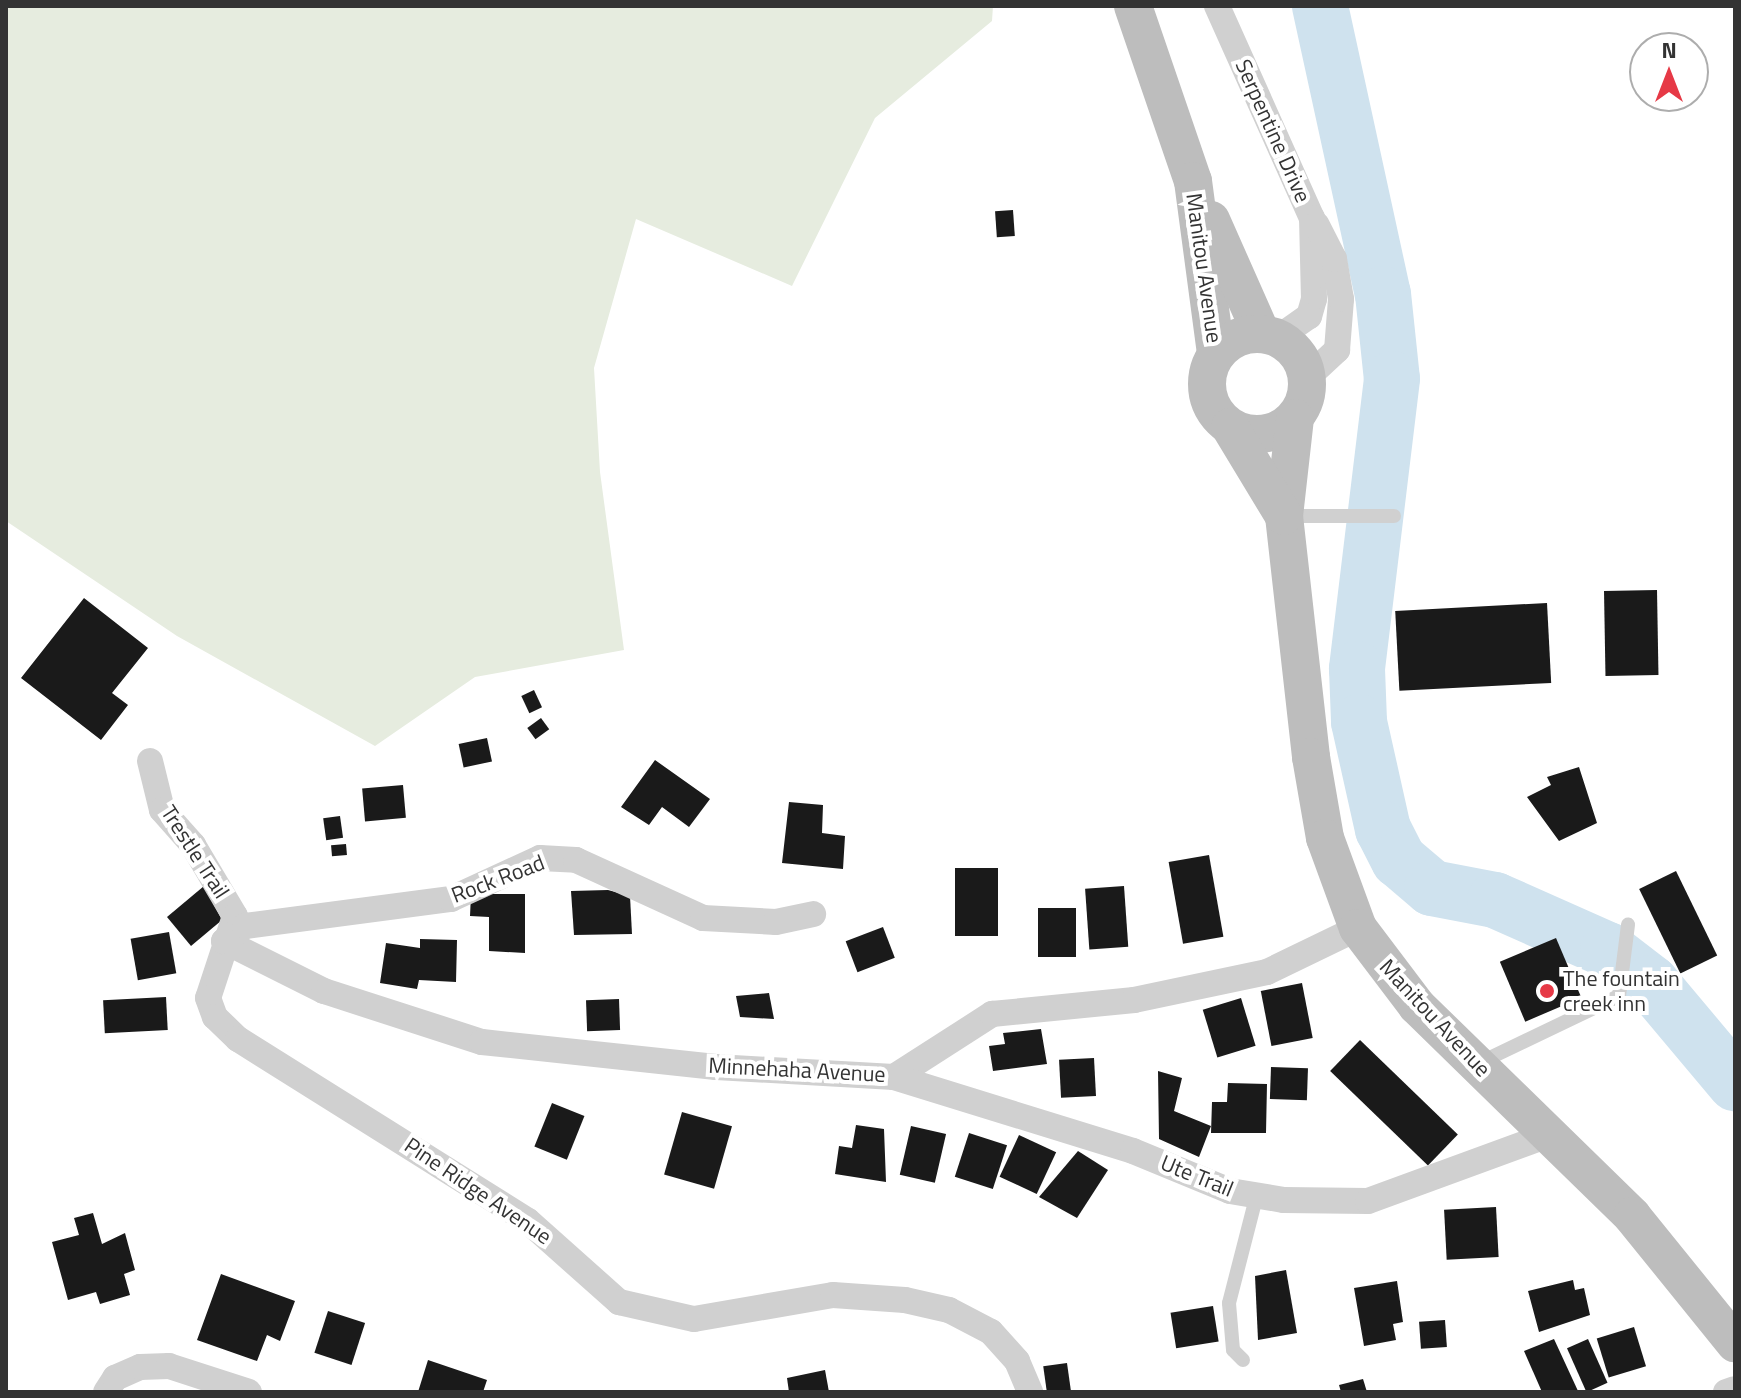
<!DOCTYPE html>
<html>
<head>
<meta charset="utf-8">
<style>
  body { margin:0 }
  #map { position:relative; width:1741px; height:1398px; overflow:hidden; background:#fff; font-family:"Titillium Web",sans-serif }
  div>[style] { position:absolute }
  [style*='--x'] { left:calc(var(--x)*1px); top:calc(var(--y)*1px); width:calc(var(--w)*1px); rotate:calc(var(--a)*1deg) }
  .green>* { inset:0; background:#e6ecdf }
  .river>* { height:56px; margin:-28px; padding:0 28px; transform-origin:28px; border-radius:28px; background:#cfe2ee }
  .building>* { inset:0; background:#1a1a1a; transform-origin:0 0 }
  .lane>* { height:14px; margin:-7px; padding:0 7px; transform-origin:7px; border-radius:7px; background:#d0d0d0 }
  .street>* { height:26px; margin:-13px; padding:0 13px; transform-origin:13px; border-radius:13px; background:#d0d0d0 }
  .secondary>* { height:38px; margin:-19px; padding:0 19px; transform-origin:19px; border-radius:19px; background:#bdbdbd }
  .secondary>.ring { margin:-19px; padding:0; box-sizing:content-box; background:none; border:38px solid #bdbdbd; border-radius:50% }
  .dots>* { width:22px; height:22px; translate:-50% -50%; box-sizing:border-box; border:4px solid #fff; border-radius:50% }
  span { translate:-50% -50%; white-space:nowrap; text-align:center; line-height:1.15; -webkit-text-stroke:8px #fff; paint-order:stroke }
  .street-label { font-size:22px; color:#333 }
  .poi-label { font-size:22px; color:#333 }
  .left { translate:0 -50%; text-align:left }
  .frame { position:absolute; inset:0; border:8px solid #333; pointer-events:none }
  .north { position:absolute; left:1629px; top:32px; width:80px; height:80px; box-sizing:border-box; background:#fff; border:2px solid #adadad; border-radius:50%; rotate:0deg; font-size:22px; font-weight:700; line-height:32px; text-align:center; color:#333 }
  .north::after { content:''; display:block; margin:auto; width:28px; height:36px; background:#e63946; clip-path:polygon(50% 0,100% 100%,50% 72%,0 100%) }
</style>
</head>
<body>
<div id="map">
  <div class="green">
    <div style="clip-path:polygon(6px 6px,993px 6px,992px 21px,875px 118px,792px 286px,636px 219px,594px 368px,600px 472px,624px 650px,475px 677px,375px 746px,177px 636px,6px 521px)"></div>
  </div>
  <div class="river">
    <div style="--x:1320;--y:6;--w:295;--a:77.7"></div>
    <div style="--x:1383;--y:294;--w:85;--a:84"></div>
    <div style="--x:1392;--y:379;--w:292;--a:96.9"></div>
    <div style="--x:1357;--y:669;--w:53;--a:87.8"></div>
    <div style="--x:1359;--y:722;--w:110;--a:77.4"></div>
    <div style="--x:1383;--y:829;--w:35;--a:63"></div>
    <div style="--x:1399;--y:860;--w:43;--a:40.3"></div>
    <div style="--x:1432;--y:888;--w:64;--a:10.8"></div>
    <div style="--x:1495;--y:900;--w:124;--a:23.9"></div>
    <div style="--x:1608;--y:950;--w:54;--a:37.5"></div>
    <div style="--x:1651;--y:983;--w:131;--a:50"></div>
  </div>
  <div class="building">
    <div style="left:1013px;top:210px;width:26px;height:18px;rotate:86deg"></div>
    <div style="left:1657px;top:590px;width:85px;height:53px;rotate:89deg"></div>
    <div style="clip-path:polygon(84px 598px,148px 648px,112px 693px,128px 705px,101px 740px,21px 678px)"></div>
    <div style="left:1547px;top:603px;width:80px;height:152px;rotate:87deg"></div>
    <div style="left:534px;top:690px;width:19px;height:14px;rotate:65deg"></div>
    <div style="left:541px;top:718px;width:14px;height:17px;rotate:54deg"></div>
    <div style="left:487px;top:738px;width:24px;height:29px;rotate:78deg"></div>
    <div style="clip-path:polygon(655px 760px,710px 799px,689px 827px,662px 807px,649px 825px,621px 807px)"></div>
    <div style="clip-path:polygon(1579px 767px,1597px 823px,1559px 841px,1527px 797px,1551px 785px,1547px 777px)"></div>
    <div style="left:403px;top:785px;width:33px;height:41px;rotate:85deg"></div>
    <div style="clip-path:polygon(789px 802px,823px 805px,822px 833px,845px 836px,843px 869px,782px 863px)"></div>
    <div style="left:340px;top:816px;width:22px;height:17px;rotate:82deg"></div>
    <div style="left:346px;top:844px;width:11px;height:15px;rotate:85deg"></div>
    <div style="left:1209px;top:855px;width:83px;height:41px;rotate:80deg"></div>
    <div style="left:955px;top:868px;width:43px;height:68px"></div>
    <div style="left:1676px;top:871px;width:94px;height:41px;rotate:64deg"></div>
    <div style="clip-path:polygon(204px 886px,222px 920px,191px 946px,167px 917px)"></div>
    <div style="left:1124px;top:886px;width:61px;height:39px;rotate:86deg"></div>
    <div style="clip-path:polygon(608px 890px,630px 896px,632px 934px,574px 935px,571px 891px)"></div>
    <div style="clip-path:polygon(471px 894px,525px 894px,525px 953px,489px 951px,489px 917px,470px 916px)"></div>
    <div style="left:1038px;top:908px;width:38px;height:49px"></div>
    <div style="left:883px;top:927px;width:33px;height:40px;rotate:69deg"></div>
    <div style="left:169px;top:932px;width:42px;height:39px;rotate:80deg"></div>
    <div style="left:1556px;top:938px;width:65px;height:61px;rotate:67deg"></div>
    <div style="clip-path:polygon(420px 939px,457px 940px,456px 982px,419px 980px,417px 989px,380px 983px,386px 943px,420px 948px)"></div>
    <div style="left:1302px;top:983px;width:56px;height:42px;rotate:79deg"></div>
    <div style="clip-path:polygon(769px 993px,774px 1019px,740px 1017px,736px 996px)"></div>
    <div style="left:166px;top:997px;width:33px;height:63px;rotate:87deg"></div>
    <div style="left:1241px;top:998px;width:50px;height:40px;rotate:73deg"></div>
    <div style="left:619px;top:999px;width:31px;height:33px;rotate:88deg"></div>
    <div style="clip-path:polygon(1041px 1029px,1047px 1064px,993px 1071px,989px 1046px,1005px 1044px,1003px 1033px)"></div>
    <div style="left:1360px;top:1040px;width:136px;height:43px;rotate:44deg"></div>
    <div style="left:1094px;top:1058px;width:38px;height:35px;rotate:87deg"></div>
    <div style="left:1271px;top:1067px;width:37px;height:32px;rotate:2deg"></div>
    <div style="clip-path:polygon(1158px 1071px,1182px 1078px,1174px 1111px,1211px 1126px,1199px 1157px,1159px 1139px)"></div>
    <div style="clip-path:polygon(1228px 1083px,1267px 1084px,1266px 1133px,1211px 1133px,1212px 1102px,1227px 1102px)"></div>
    <div style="left:552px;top:1103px;width:35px;height:47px;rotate:22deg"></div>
    <div style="left:682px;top:1112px;width:52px;height:65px;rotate:16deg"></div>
    <div style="clip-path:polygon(856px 1125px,884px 1129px,886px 1182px,835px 1174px,839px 1146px,852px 1148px)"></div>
    <div style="left:911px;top:1126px;width:36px;height:50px;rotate:13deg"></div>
    <div style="left:969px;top:1133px;width:40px;height:46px;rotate:18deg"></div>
    <div style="left:1019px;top:1135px;width:41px;height:46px;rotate:25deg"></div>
    <div style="clip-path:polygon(1078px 1151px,1108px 1170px,1077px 1218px,1039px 1197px)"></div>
    <div style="left:1496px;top:1207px;width:50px;height:52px;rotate:87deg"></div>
    <div style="clip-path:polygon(93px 1213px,102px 1244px,125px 1233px,135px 1270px,124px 1274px,130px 1295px,100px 1304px,96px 1292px,68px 1300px,52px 1242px,79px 1235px,74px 1218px)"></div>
    <div style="clip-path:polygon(1286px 1270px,1297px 1333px,1258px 1340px,1255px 1276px)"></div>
    <div style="clip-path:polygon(221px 1274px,295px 1301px,280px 1341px,267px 1335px,257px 1361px,197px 1340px)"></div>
    <div style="clip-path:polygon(1573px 1280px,1575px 1290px,1584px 1288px,1590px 1315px,1539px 1332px,1528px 1291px)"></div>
    <div style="clip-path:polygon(1397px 1281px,1403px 1322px,1393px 1324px,1396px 1340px,1364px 1346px,1354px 1288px)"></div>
    <div style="left:1213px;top:1306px;width:36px;height:43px;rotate:81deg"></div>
    <div style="left:328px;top:1311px;width:39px;height:44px;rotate:18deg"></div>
    <div style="left:1445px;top:1320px;width:27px;height:26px;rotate:86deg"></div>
    <div style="left:1634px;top:1327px;width:41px;height:39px;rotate:73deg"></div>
    <div style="clip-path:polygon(1554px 1339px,1578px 1391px,1542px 1392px,1524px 1351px)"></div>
    <div style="left:1588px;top:1339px;width:48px;height:23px;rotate:66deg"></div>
    <div style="clip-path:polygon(428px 1360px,487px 1380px,483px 1392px,418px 1392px)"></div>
    <div style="left:1067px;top:1363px;width:29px;height:24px;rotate:82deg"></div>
    <div style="clip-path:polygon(825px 1370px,829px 1392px,789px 1392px,787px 1378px)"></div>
    <div style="clip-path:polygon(1363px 1379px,1367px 1392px,1341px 1392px,1339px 1385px)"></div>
  </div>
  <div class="lane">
    <div style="--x:1286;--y:516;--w:108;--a:0"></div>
    <div style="--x:1477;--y:1064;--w:157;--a:-25.6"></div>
    <div style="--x:1619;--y:996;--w:72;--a:-82.8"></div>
    <div style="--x:1243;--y:1360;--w:14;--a:-135"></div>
    <div style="--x:1233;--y:1350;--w:47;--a:-94.9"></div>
    <div style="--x:1229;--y:1303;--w:108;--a:-75.6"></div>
  </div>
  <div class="street">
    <div style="--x:1217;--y:6;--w:232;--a:65.9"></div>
    <div style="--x:1312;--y:218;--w:81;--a:88.6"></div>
    <div style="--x:1314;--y:299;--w:18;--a:106"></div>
    <div style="--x:1309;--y:316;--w:38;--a:145"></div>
    <div style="--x:1308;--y:377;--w:40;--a:-43"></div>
    <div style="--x:1337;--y:350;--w:51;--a:-85.5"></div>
    <div style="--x:1341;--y:299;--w:41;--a:-99.9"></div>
    <div style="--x:1334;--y:259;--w:39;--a:-117"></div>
    <div style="--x:150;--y:761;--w:50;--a:76.2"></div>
    <div style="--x:162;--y:810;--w:47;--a:48.5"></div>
    <div style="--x:193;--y:845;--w:82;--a:59.4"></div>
    <div style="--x:235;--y:916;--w:86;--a:108.2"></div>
    <div style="--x:208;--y:998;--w:20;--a:70"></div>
    <div style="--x:215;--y:1017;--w:32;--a:44"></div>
    <div style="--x:238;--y:1039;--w:342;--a:32.1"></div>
    <div style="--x:528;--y:1221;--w:122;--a:41.7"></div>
    <div style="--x:619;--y:1302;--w:77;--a:12.8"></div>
    <div style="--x:694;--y:1319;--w:141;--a:-9.8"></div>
    <div style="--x:833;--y:1295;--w:72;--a:4"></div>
    <div style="--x:905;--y:1300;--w:45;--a:12.8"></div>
    <div style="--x:949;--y:1310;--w:47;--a:27.6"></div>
    <div style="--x:991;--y:1332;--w:39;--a:48"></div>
    <div style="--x:1017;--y:1361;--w:34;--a:67"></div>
    <div style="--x:224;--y:941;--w:112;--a:26.6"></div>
    <div style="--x:324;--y:991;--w:166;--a:17.9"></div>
    <div style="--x:482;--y:1042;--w:235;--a:6.1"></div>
    <div style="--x:716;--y:1067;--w:178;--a:3.2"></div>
    <div style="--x:894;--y:1077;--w:117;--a:-32.7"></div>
    <div style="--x:992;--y:1014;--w:143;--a:-5.6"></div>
    <div style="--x:1134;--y:1000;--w:136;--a:-11.9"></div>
    <div style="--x:1267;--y:972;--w:101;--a:-25.8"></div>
    <div style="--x:224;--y:941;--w:26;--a:-36"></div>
    <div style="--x:245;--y:926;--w:208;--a:-7.5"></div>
    <div style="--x:451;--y:899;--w:98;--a:-24.7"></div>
    <div style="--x:540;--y:858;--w:36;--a:3"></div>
    <div style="--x:576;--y:860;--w:140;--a:24.5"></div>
    <div style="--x:703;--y:918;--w:73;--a:3.1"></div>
    <div style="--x:776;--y:922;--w:38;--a:-12"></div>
    <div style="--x:894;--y:1077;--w:250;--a:17.2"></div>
    <div style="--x:1133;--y:1151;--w:105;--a:22.4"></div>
    <div style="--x:1230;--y:1191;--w:55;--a:9.5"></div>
    <div style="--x:1284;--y:1200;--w:84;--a:0.7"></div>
    <div style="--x:1368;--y:1201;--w:192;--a:-20.1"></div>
    <div style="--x:106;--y:1392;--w:17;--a:-57"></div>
    <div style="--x:115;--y:1378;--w:27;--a:-24"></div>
    <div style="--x:140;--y:1367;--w:29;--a:-2"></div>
    <div style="--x:169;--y:1366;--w:84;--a:18"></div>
    <div style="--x:1726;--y:1392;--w:9;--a:-18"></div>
  </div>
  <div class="secondary">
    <div style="--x:1133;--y:6;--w:185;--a:71.1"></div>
    <div style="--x:1193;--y:181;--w:175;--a:82.4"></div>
    <div style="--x:1211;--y:220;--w:124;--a:66.1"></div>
    <div class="ring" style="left:1207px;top:334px;width:62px;height:62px"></div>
    <div style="--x:1295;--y:418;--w:99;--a:96.4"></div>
    <div style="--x:1284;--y:516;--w:243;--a:83.6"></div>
    <div style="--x:1311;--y:757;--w:82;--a:80.2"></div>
    <div style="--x:1325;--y:838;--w:96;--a:69.9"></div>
    <div style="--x:1358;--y:928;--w:98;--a:52.9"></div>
    <div style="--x:1417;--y:1006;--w:301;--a:44.3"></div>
    <div style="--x:1632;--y:1216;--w:164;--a:51"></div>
    <div style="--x:1230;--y:427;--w:104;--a:58.8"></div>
  </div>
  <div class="dots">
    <div style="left:1547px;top:991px;background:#e63946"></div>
  </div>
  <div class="street-label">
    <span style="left:1273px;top:131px;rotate:66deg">Serpentine Drive</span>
    <span style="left:1204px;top:268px;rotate:82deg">Manitou Avenue</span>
    <span style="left:195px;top:852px;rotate:57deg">Trestle Trail</span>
    <span style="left:498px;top:879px;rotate:-21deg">Rock Road</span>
    <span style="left:1435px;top:1018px;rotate:47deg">Manitou Avenue</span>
    <span style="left:797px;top:1070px;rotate:3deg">Minnehaha Avenue</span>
    <span style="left:1197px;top:1176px;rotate:22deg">Ute Trail</span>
    <span style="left:478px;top:1191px;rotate:34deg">Pine Ridge Avenue</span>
  </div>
  <div class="poi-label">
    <span class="left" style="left:1563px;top:991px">The fountain<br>creek inn</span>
  </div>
  <div class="frame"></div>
  <div class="north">N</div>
</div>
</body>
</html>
